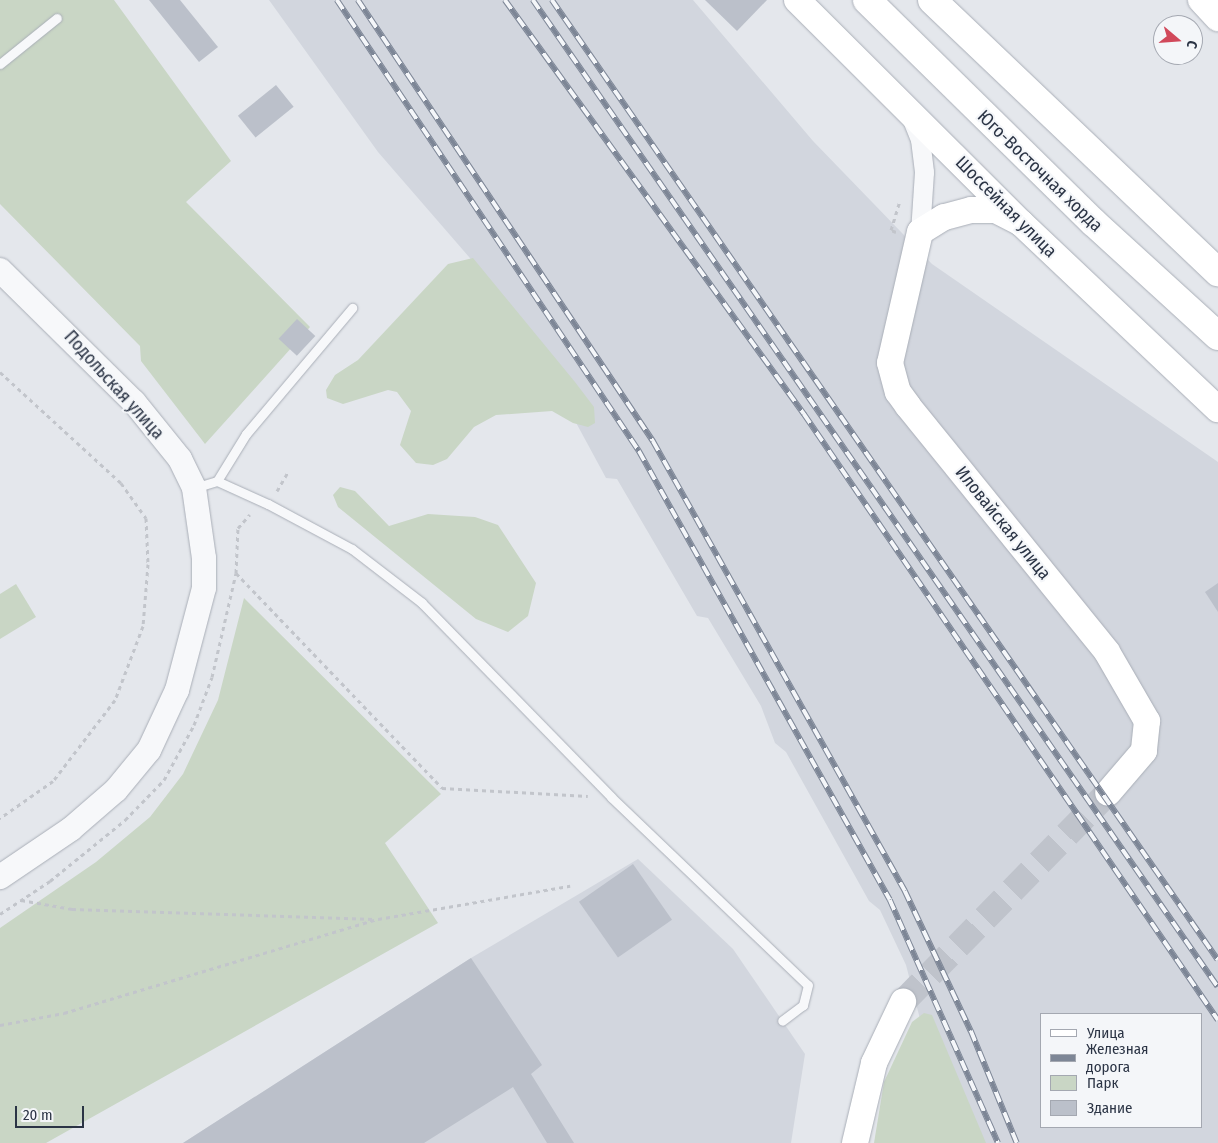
<!DOCTYPE html>
<html>
<head>
<meta charset="utf-8">
<style>
  body { margin:0 }
  #map { position:relative; width:1218px; height:1143px; overflow:hidden; background:#e4e7ec; font-family:"Fira Sans Condensed",sans-serif }
  div>[style] { position:absolute }
  [style*='--x'] { left:calc(var(--x)*1px); top:calc(var(--y)*1px); width:calc(var(--w)*1px); rotate:calc(var(--a)*1deg) }
  .built>* { inset:0; background:#d2d6de }
  .green>* { inset:0; background:#c9d6c5 }
  .building>* { inset:0; background:#bbc0ca; transform-origin:0 0 }
  .secondary-tunnel>* { height:26px; margin-top:-13px; transform-origin:0; background:repeating-linear-gradient(90deg,#bfc3cb 0 26px,transparent 0 39px) }
  .path>* { height:3px; margin-top:-1.5px; transform-origin:0; background:repeating-linear-gradient(90deg,#c2c5cb 0 4px,transparent 0 8px) }
  .roads { filter:drop-shadow(0 0 1px #a9aeb7) drop-shadow(0 0 1px #a9aeb7) }
  .service>* { height:9px; margin:-4.5px; padding:0 4.5px; transform-origin:4.5px; border-radius:4.5px; background:#f7f8fa }
  .minor>* { height:19px; margin:-9.5px; padding:0 9.5px; transform-origin:9.5px; border-radius:9.5px; background:#f7f8fa }
  .tertiary>* { height:24px; margin:-12px; padding:0 12px; transform-origin:12px; border-radius:12px; background:#f7f8fa }
  .secondary>* { height:26px; margin:-13px; padding:0 13px; transform-origin:13px; border-radius:13px; background:#fff }
  .primary>* { height:28px; margin:-14px; padding:0 14px; transform-origin:14px; border-radius:14px; background:#fff }
  .rail>* { height:5.5px; margin-top:-2.75px; transform-origin:0; background:repeating-linear-gradient(90deg,#f4f6f9 0 11px,#7d8696 0 22px); box-sizing:border-box; border-block:1px solid #7d8696 }
  span { translate:-50% -50%; white-space:nowrap; text-align:center; line-height:1.15; -webkit-text-stroke:4px #f4f6f9; paint-order:stroke }
  .street-label { font-size:18px; color:#2b3445 }
  .legend { position:absolute; left:1040px; top:1013px; width:162px; height:115px; box-sizing:border-box; background:#f4f6f9; border:1px solid #a4a8b1; margin:0; padding:6px 9px; list-style:none; font-size:15px; color:#2b3445 }
  .legend li { display:flex; align-items:center; gap:10px; height:25px }
  .legend b { width:25px; border:1px solid #a4a8b1 }
  .north { position:absolute; left:1153px; top:15px; width:50px; height:50px; box-sizing:border-box; background:#f4f6f9; border:1px solid #a4a8b1; border-radius:50%; rotate:108deg; font-size:14px; font-weight:700; line-height:20px; text-align:center; color:#2b3445 }
  .north::after { content:''; display:block; margin:auto; width:18px; height:22px; background:#d1495b; clip-path:polygon(50% 0,100% 100%,50% 72%,0 100%) }
  .scale { position:absolute; left:15px; top:1106px; width:69px; height:22px; box-sizing:border-box; border:2px solid #2b3445; border-top:0; padding-left:6px; font-size:15px; line-height:18px; white-space:nowrap; color:#2b3445; -webkit-text-stroke:4px #f4f6f9; paint-order:stroke }
</style>
</head>
<body>
<div id="map">
  <div class="built">
    <div style="clip-path:polygon(evenodd,269px 0,693px 0,813px 141px,932px 264px,1218px 462px,1218px 1143px,968px 1143px,926px 1042px,906px 965px,880px 910px,869px 901px,786px 752px,775px 743px,761px 706px,708px 618px,697px 616px,617px 479px,606px 478px,515px 310px,378px 152px,269px 0,1042px 1014px,1202px 1014px,1202px 1127px,1042px 1127px,1042px 1014px)"></div>
    <div style="clip-path:polygon(638px 859px,733px 949px,805px 1054px,791px 1143px,183px 1143px,471px 958px)"></div>
  </div>
  <div class="green">
    <div style="clip-path:polygon(0 0,114px 0,231px 161px,186px 202px,310px 327px,205px 444px,141px 361px,140px 346px,0 204px)"></div>
    <div style="clip-path:polygon(473px 258px,575px 382px,594px 407px,595px 423px,588px 427px,573px 423px,552px 411px,496px 415px,474px 427px,447px 459px,433px 465px,416px 463px,400px 445px,411px 411px,397px 392px,388px 390px,343px 404px,327px 398px,326px 390px,335px 375px,358px 360px,448px 264px)"></div>
    <div style="clip-path:polygon(340px 487px,355px 491px,389px 526px,428px 514px,475px 517px,498px 525px,536px 583px,528px 616px,508px 632px,476px 619px,338px 507px,333px 495px)"></div>
    <div style="clip-path:polygon(16px 584px,36px 617px,0 639px,0 594px)"></div>
    <div style="clip-path:polygon(244px 598px,441px 794px,385px 843px,438px 923px,46px 1143px,0 1143px,0 928px,96px 862px,150px 817px,183px 774px,218px 700px)"></div>
    <div style="clip-path:polygon(924px 1013px,932px 1015px,986px 1143px,874px 1143px,884px 1082px,912px 1022px)"></div>
  </div>
  <div class="building">
    <div style="clip-path:polygon(149px 0,180px 0,218px 47px,199px 62px)"></div>
    <div style="clip-path:polygon(705px 0,767px 0,737px 31px)"></div>
    <div style="left:276px;top:85px;width:28px;height:49px;rotate:51deg"></div>
    <div style="left:297px;top:319px;width:25px;height:27px;rotate:43deg"></div>
    <div style="clip-path:polygon(1218px 583px,1218px 612px,1205px 592px)"></div>
    <div style="left:633px;top:864px;width:68px;height:66px;rotate:55deg"></div>
    <div style="clip-path:polygon(471px 958px,542px 1065px,531px 1074px,574px 1143px,547px 1143px,513px 1087px,424px 1143px,183px 1143px)"></div>
  </div>
  <div class="secondary-tunnel">
    <div style="--x:903;--y:1002;--w:293;--a:-45.6"></div>
  </div>
  <div class="path">
    <div style="--x:896;--y:232;--w:5;--a:-158"></div>
    <div style="--x:891;--y:230;--w:30;--a:-73"></div>
    <div style="--x:0;--y:372;--w:164;--a:42.5"></div>
    <div style="--x:121;--y:483;--w:43;--a:54.5"></div>
    <div style="--x:146;--y:518;--w:46;--a:87.5"></div>
    <div style="--x:148;--y:564;--w:62;--a:94.6"></div>
    <div style="--x:143;--y:626;--w:79;--a:110.7"></div>
    <div style="--x:115;--y:700;--w:102;--a:127.4"></div>
    <div style="--x:53;--y:781;--w:65;--a:145.1"></div>
    <div style="--x:277;--y:491;--w:22;--a:-60"></div>
    <div style="--x:236;--y:573;--w:298;--a:46.2"></div>
    <div style="--x:442;--y:788;--w:146;--a:3.1"></div>
    <div style="--x:21;--y:900;--w:52;--a:10"></div>
    <div style="--x:72;--y:909;--w:303;--a:1.9"></div>
    <div style="--x:0;--y:914;--w:60;--a:-33.4"></div>
    <div style="--x:50;--y:881;--w:97;--a:-39.1"></div>
    <div style="--x:125;--y:820;--w:56;--a:-45.7"></div>
    <div style="--x:164;--y:780;--w:63;--a:-61.4"></div>
    <div style="--x:194;--y:725;--w:51;--a:-69.4"></div>
    <div style="--x:212;--y:677;--w:107;--a:-77"></div>
    <div style="--x:236;--y:573;--w:45;--a:-87.5"></div>
    <div style="--x:238;--y:528;--w:18;--a:-49"></div>
    <div style="--x:0;--y:1025;--w:65;--a:-10.6"></div>
    <div style="--x:64;--y:1013;--w:328;--a:-16.7"></div>
    <div style="--x:378;--y:919;--w:195;--a:-9.8"></div>
  </div>
  <div class="roads">
    <div class="service">
      <div style="--x:0;--y:64;--w:73;--a:-38.9"></div>
      <div style="--x:217;--y:481;--w:55;--a:-58.3"></div>
      <div style="--x:246;--y:434;--w:165;--a:-49.9"></div>
      <div style="--x:194;--y:488;--w:24;--a:-17"></div>
      <div style="--x:217;--y:481;--w:56;--a:24.3"></div>
      <div style="--x:268;--y:504;--w:95;--a:28.2"></div>
      <div style="--x:352;--y:549;--w:88;--a:37.6"></div>
      <div style="--x:422;--y:603;--w:271;--a:45.7"></div>
      <div style="--x:611;--y:797;--w:272;--a:43.7"></div>
      <div style="--x:808;--y:985;--w:21;--a:104"></div>
      <div style="--x:803;--y:1005;--w:26;--a:143"></div>
    </div>
    <div class="minor">
      <div style="--x:911;--y:117;--w:24;--a:68"></div>
      <div style="--x:920;--y:139;--w:33;--a:83"></div>
      <div style="--x:924;--y:172;--w:60;--a:93.8"></div>
    </div>
    <div class="tertiary">
      <div style="--x:0;--y:270;--w:188;--a:44.6"></div>
      <div style="--x:134;--y:402;--w:73;--a:51.1"></div>
      <div style="--x:180;--y:459;--w:32;--a:64"></div>
      <div style="--x:194;--y:488;--w:71;--a:81.9"></div>
      <div style="--x:204;--y:558;--w:30;--a:90"></div>
      <div style="--x:204;--y:588;--w:106;--a:104.8"></div>
      <div style="--x:177;--y:690;--w:66;--a:115"></div>
      <div style="--x:149;--y:750;--w:52;--a:129.5"></div>
      <div style="--x:116;--y:790;--w:60;--a:139.1"></div>
      <div style="--x:71;--y:829;--w:86;--a:145.9"></div>
    </div>
    <div class="secondary">
      <div style="--x:797;--y:0;--w:316;--a:44.9"></div>
      <div style="--x:1021;--y:223;--w:271;--a:43.4"></div>
      <div style="--x:1201;--y:0;--w:25;--a:47"></div>
      <div style="--x:1021;--y:223;--w:28;--a:-153"></div>
      <div style="--x:996;--y:210;--w:25;--a:180"></div>
      <div style="--x:971;--y:210;--w:28;--a:165"></div>
      <div style="--x:944;--y:217;--w:28;--a:148"></div>
      <div style="--x:920;--y:232;--w:134;--a:102.9"></div>
      <div style="--x:890;--y:363;--w:30;--a:75"></div>
      <div style="--x:898;--y:392;--w:17;--a:54"></div>
      <div style="--x:908;--y:406;--w:316;--a:51"></div>
      <div style="--x:1107;--y:652;--w:80;--a:59.9"></div>
      <div style="--x:1147;--y:721;--w:30;--a:96"></div>
      <div style="--x:1144;--y:751;--w:55;--a:130.6"></div>
      <div style="--x:855;--y:1143;--w:82;--a:-76.6"></div>
      <div style="--x:874;--y:1063;--w:68;--a:-64.6"></div>
    </div>
    <div class="primary">
      <div style="--x:867;--y:0;--w:317;--a:44.5"></div>
      <div style="--x:1093;--y:222;--w:169;--a:42.4"></div>
      <div style="--x:932;--y:0;--w:395;--a:43.6"></div>
    </div>
  </div>
  <div class="rail">
    <div style="--x:337;--y:0;--w:543;--a:56.19"></div>
    <div style="--x:639;--y:451;--w:514;--a:60.79"></div>
    <div style="--x:890;--y:900;--w:266;--a:66"></div>
    <div style="--x:358;--y:0;--w:531;--a:56.22"></div>
    <div style="--x:653;--y:441;--w:516;--a:60.75"></div>
    <div style="--x:905;--y:891;--w:155;--a:64.8"></div>
    <div style="--x:971;--y:1031;--w:121;--a:67.7"></div>
    <div style="--x:505;--y:0;--w:511;--a:54.16"></div>
    <div style="--x:804;--y:414;--w:734;--a:55.66"></div>
    <div style="--x:533;--y:0;--w:1201;--a:55.24"></div>
    <div style="--x:552;--y:0;--w:1168;--a:55.25"></div>
  </div>
  <div class="street-label">
    <span style="left:1040px;top:171px;rotate:44deg">Юго-Восточная хорда</span>
    <span style="left:1006px;top:207px;rotate:45deg">Шоссейная улица</span>
    <span style="left:114px;top:385px;rotate:48deg">Подольская улица</span>
    <span style="left:1003px;top:523px;rotate:51deg">Иловайская улица</span>
  </div>
  <ul class="legend">
  <li><b style="height:6px;background:#fff"></b>Улица</li>
  <li><b style="height:6px;background:#7d8696"></b>Железная дорога</li>
  <li><b style="height:14px;background:#c9d6c5"></b>Парк</li>
  <li><b style="height:14px;background:#bbc0ca"></b>Здание</li>
  </ul>
  <div class="north">С</div>
  <div class="scale">20 m</div>
</div>
</body>
</html>
